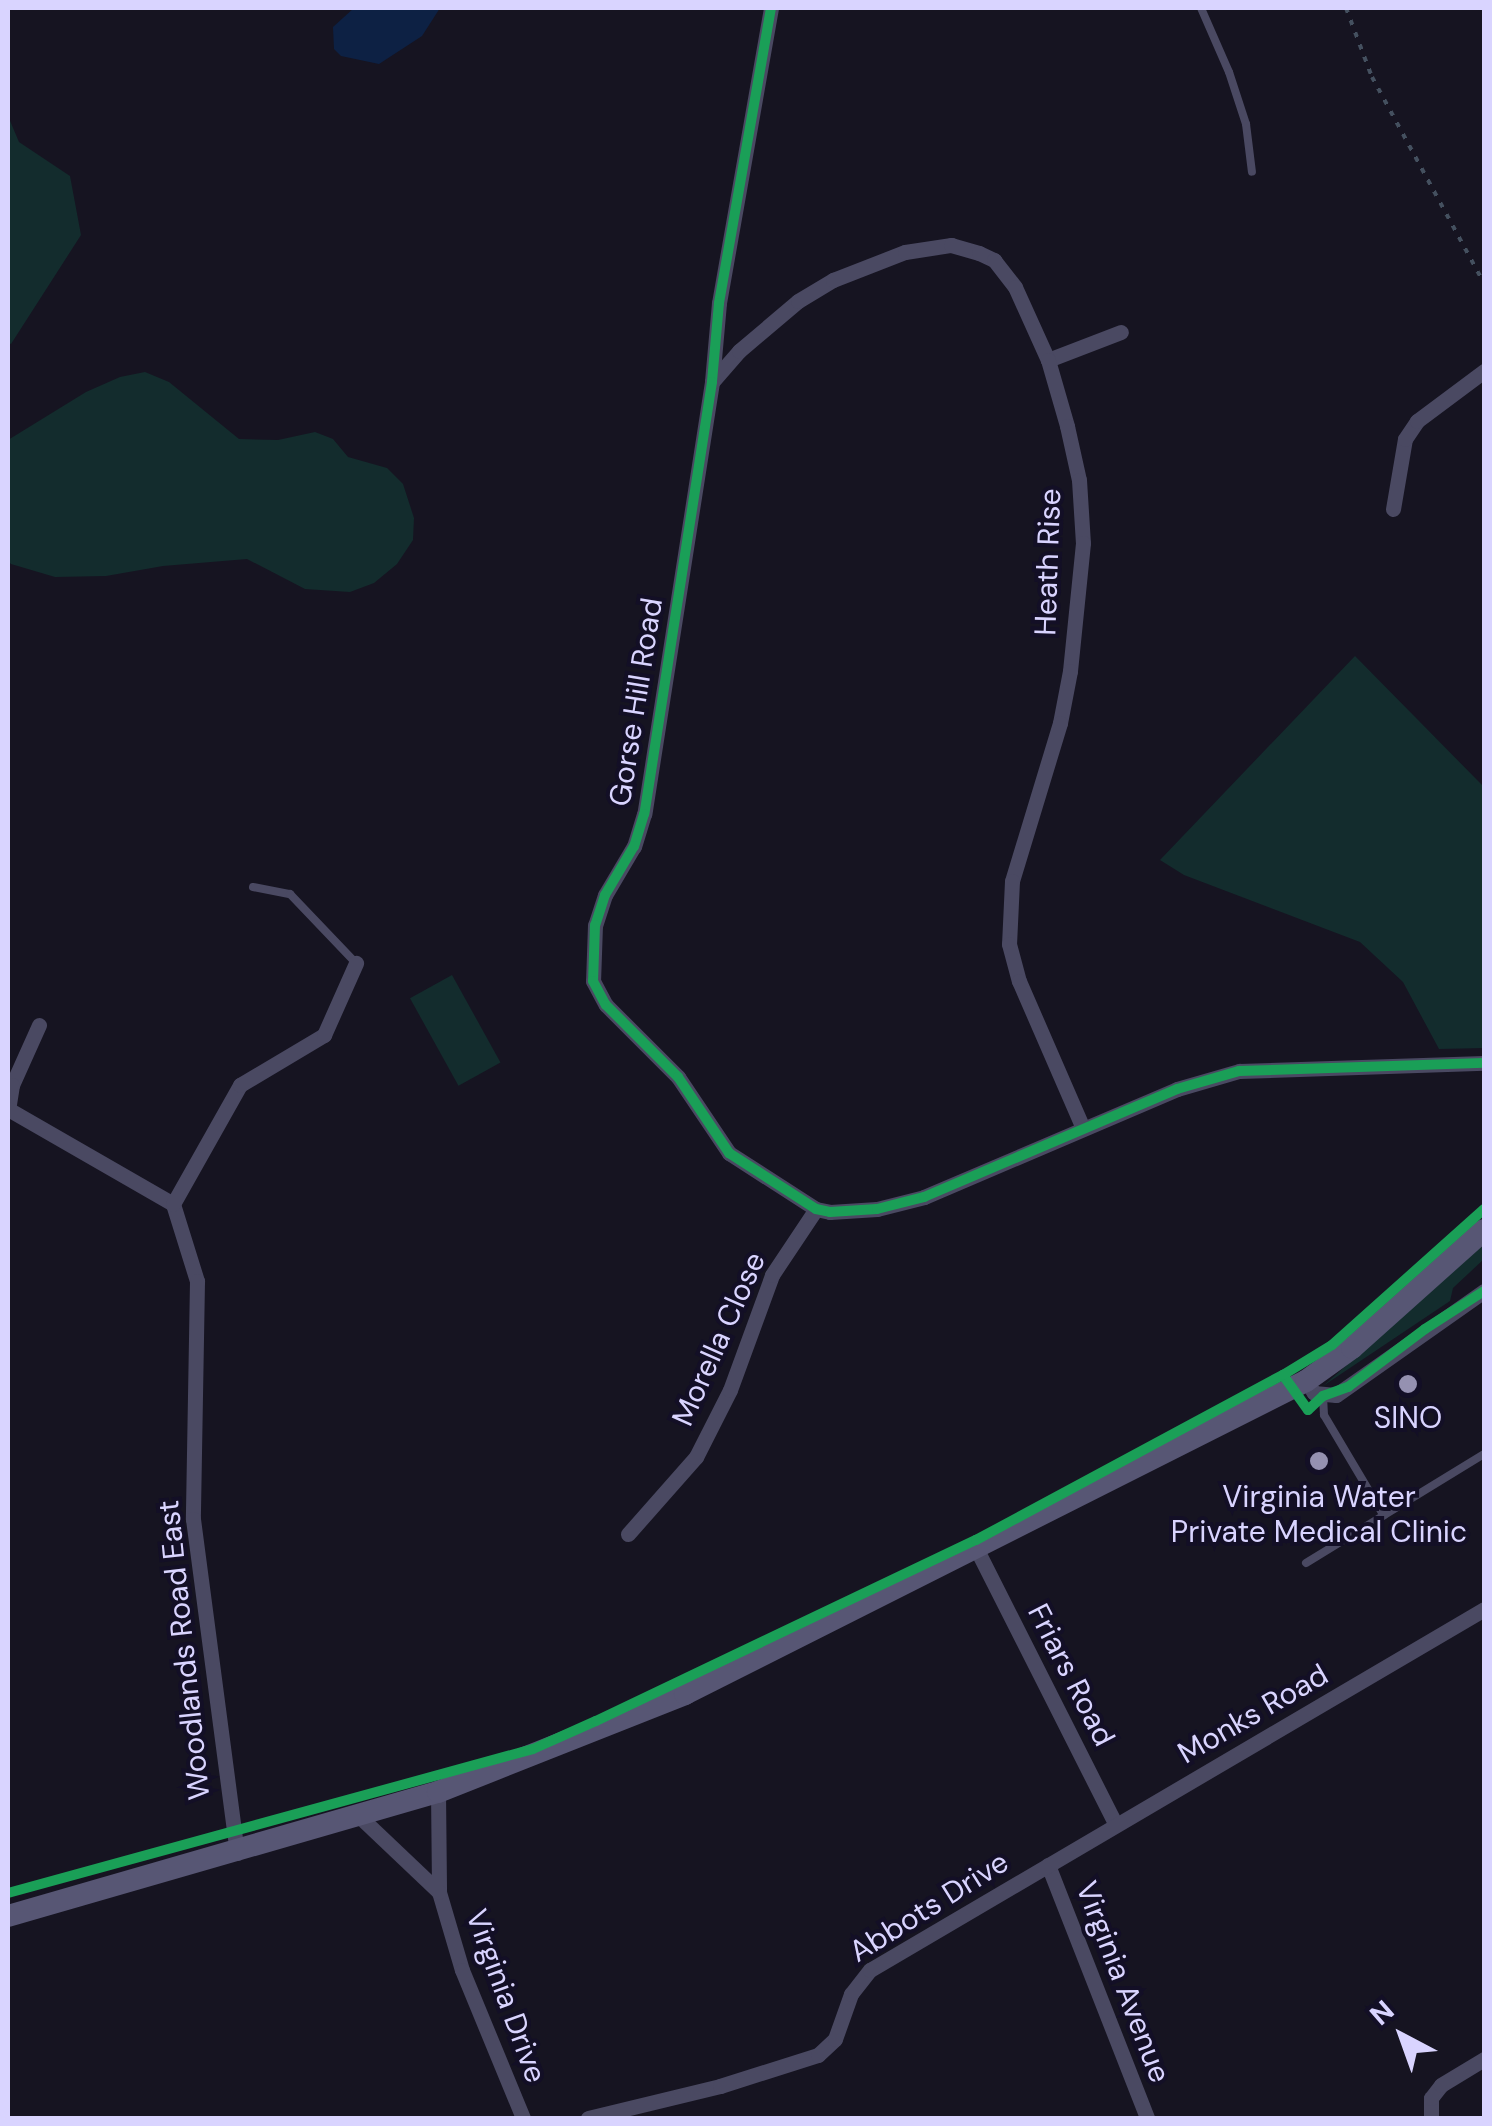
<!DOCTYPE html>
<html>
<head>
<meta charset="utf-8">
<style>
  body { margin:0 }
  #map { position:relative; width:1492px; height:2126px; overflow:hidden; background:#161421; font-family:"DM Sans",sans-serif }
  div>[style] { position:absolute }
  [style*='--x'] { left:calc(var(--x)*1px); top:calc(var(--y)*1px); width:calc(var(--w)*1px); rotate:calc(var(--a)*1deg) }
  .green>* { inset:0; background:#132c2d; transform-origin:0 0 }
  .water>* { inset:0; background:#0d2144 }
  .path>* { height:4px; margin-top:-2px; transform-origin:0; background:repeating-linear-gradient(90deg,#44505f 0 5px,transparent 0 13px) }
  .service>* { height:8px; margin:-4px; padding:0 4px; transform-origin:4px; border-radius:4px; background:#4a4962 }
  .minor>* { height:15px; margin:-7.5px; padding:0 7.5px; transform-origin:7.5px; border-radius:7.5px; background:#4a4962 }
  .secondary>* { height:22px; margin:-11px; padding:0 11px; transform-origin:11px; border-radius:11px; background:#575674 }
  .cycleway>* { height:10px; margin:-5px; padding:0 5px; transform-origin:5px; border-radius:5px; background:#1a9f57 }
  .dots>* { width:28px; height:28px; translate:-50% -50%; box-sizing:border-box; border:5px solid #130f26; border-radius:50% }
  span { translate:-50% -50%; white-space:nowrap; text-align:center; line-height:1.15; -webkit-text-stroke:8px #130f26; paint-order:stroke }
  .street-label { font-size:30px; color:#d9d4ff }
  .poi-label { font-size:30px; color:#d9d4ff }
  .frame { position:absolute; inset:0; border:10px solid #d9d4ff; pointer-events:none }
  .north { position:absolute; left:1352px; top:1986px; width:100px; height:100px; -webkit-text-stroke:8px #130f26; paint-order:stroke; rotate:319deg; font-size:28px; font-weight:700; line-height:40px; text-align:center; color:#d9d4ff }
  .north::after { content:''; display:block; margin:auto; width:35px; height:45px; background:#d9d4ff; clip-path:polygon(50% 0,100% 100%,50% 72%,0 100%) }
</style>
</head>
<body>
<div id="map">
  <div class="green">
    <div style="clip-path:polygon(8px 116px,19px 142px,70px 176px,81px 235px,11px 344px,8px 343px)"></div>
    <div style="clip-path:polygon(145px 372px,169px 382px,239px 439px,278px 440px,315px 432px,333px 439px,348px 457px,387px 468px,403px 484px,414px 518px,413px 540px,397px 564px,374px 583px,350px 592px,305px 589px,247px 559px,163px 566px,106px 576px,55px 577px,11px 564px,8px 561px,8px 440px,86px 392px,120px 377px)"></div>
    <div style="clip-path:polygon(1355px 656px,1484px 787px,1484px 1048px,1439px 1049px,1403px 982px,1360px 942px,1184px 875px,1160px 860px)"></div>
    <div style="left:452px;top:975px;width:100px;height:48px;rotate:61deg"></div>
    <div style="clip-path:polygon(1484px 1244px,1484px 1259px,1453px 1288px,1450px 1301px,1323px 1386px)"></div>
  </div>
  <div class="water">
    <div style="clip-path:polygon(354px 8px,440px 8px,422px 36px,379px 64px,341px 56px,334px 49px,333px 27px)"></div>
  </div>
  <div class="path">
    <div style="--x:1346;--y:8;--w:74;--a:69.4"></div>
    <div style="--x:1372;--y:77;--w:234;--a:61.5"></div>
  </div>
  <div class="service">
    <div style="--x:1201;--y:8;--w:70;--a:66.4"></div>
    <div style="--x:1229;--y:72;--w:55;--a:71.9"></div>
    <div style="--x:1246;--y:124;--w:48;--a:82.9"></div>
    <div style="--x:253;--y:887;--w:38;--a:11"></div>
    <div style="--x:290;--y:894;--w:95;--a:46.3"></div>
    <div style="--x:1323;--y:1396;--w:19;--a:87"></div>
    <div style="--x:1324;--y:1415;--w:117;--a:59.3"></div>
    <div style="--x:1306;--y:1563;--w:209;--a:-31.5"></div>
  </div>
  <div class="minor">
    <div style="--x:771;--y:8;--w:300;--a:100"></div>
    <div style="--x:719;--y:303;--w:79;--a:95.1"></div>
    <div style="--x:712;--y:382;--w:437;--a:98.9"></div>
    <div style="--x:644;--y:814;--w:34;--a:107"></div>
    <div style="--x:634;--y:846;--w:57;--a:120.6"></div>
    <div style="--x:605;--y:895;--w:32;--a:108"></div>
    <div style="--x:595;--y:925;--w:56;--a:92"></div>
    <div style="--x:593;--y:981;--w:27;--a:62"></div>
    <div style="--x:606;--y:1005;--w:102;--a:45"></div>
    <div style="--x:678;--y:1077;--w:92;--a:56.1"></div>
    <div style="--x:729;--y:1153;--w:103;--a:32.8"></div>
    <div style="--x:816;--y:1209;--w:14;--a:12"></div>
    <div style="--x:830;--y:1212;--w:47;--a:-3.7"></div>
    <div style="--x:877;--y:1209;--w:49;--a:-14.3"></div>
    <div style="--x:924;--y:1197;--w:275;--a:-23.1"></div>
    <div style="--x:1177;--y:1089;--w:65;--a:-16.2"></div>
    <div style="--x:1239;--y:1071;--w:245;--a:-1.9"></div>
    <div style="--x:1048;--y:360;--w:78;--a:-21"></div>
    <div style="--x:712;--y:382;--w:41;--a:-48.9"></div>
    <div style="--x:739;--y:351;--w:77;--a:-40.3"></div>
    <div style="--x:798;--y:301;--w:41;--a:-31"></div>
    <div style="--x:833;--y:280;--w:77;--a:-21.3"></div>
    <div style="--x:905;--y:252;--w:47;--a:-8.7"></div>
    <div style="--x:951;--y:245;--w:29;--a:16"></div>
    <div style="--x:979;--y:253;--w:17;--a:25"></div>
    <div style="--x:994;--y:260;--w:34;--a:52"></div>
    <div style="--x:1015;--y:287;--w:80;--a:65.7"></div>
    <div style="--x:1048;--y:360;--w:69;--a:73.9"></div>
    <div style="--x:1067;--y:426;--w:55;--a:77.5"></div>
    <div style="--x:1079;--y:480;--w:63;--a:86.4"></div>
    <div style="--x:1083;--y:543;--w:129;--a:95.8"></div>
    <div style="--x:1070;--y:671;--w:53;--a:100.9"></div>
    <div style="--x:1060;--y:723;--w:165;--a:106.9"></div>
    <div style="--x:1012;--y:881;--w:63;--a:92.7"></div>
    <div style="--x:1009;--y:944;--w:38;--a:75"></div>
    <div style="--x:1019;--y:981;--w:160;--a:66.5"></div>
    <div style="--x:1393;--y:509;--w:71;--a:-80.3"></div>
    <div style="--x:1405;--y:439;--w:22;--a:-56"></div>
    <div style="--x:1417;--y:421;--w:84;--a:-36.7"></div>
    <div style="--x:39;--y:1025;--w:66;--a:114.2"></div>
    <div style="--x:12;--y:1085;--w:24;--a:99"></div>
    <div style="--x:8;--y:1109;--w:190;--a:29.9"></div>
    <div style="--x:173;--y:1204;--w:81;--a:72.7"></div>
    <div style="--x:197;--y:1281;--w:238;--a:91"></div>
    <div style="--x:193;--y:1519;--w:337;--a:82.5"></div>
    <div style="--x:173;--y:1204;--w:137;--a:-60.6"></div>
    <div style="--x:240;--y:1085;--w:98;--a:-30.8"></div>
    <div style="--x:324;--y:1035;--w:79;--a:-66"></div>
    <div style="--x:1306;--y:1381;--w:14;--a:56"></div>
    <div style="--x:1314;--y:1393;--w:22;--a:5"></div>
    <div style="--x:1336;--y:1395;--w:181;--a:-35.1"></div>
    <div style="--x:628;--y:1534;--w:103;--a:-48.6"></div>
    <div style="--x:696;--y:1457;--w:75;--a:-63.1"></div>
    <div style="--x:730;--y:1390;--w:122;--a:-69.9"></div>
    <div style="--x:772;--y:1275;--w:79;--a:-56.3"></div>
    <div style="--x:977;--y:1550;--w:308;--a:63.2"></div>
    <div style="--x:438;--y:1792;--w:100;--a:89.4"></div>
    <div style="--x:439;--y:1892;--w:81;--a:73.6"></div>
    <div style="--x:462;--y:1970;--w:160;--a:67.6"></div>
    <div style="--x:359;--y:1816;--w:110;--a:43.5"></div>
    <div style="--x:1048;--y:1865;--w:272;--a:68.6"></div>
    <div style="--x:588;--y:2118;--w:136;--a:-13.6"></div>
    <div style="--x:720;--y:2086;--w:103;--a:-17.6"></div>
    <div style="--x:818;--y:2055;--w:23;--a:-43"></div>
    <div style="--x:835;--y:2039;--w:48;--a:-70.4"></div>
    <div style="--x:851;--y:1994;--w:31;--a:-52"></div>
    <div style="--x:870;--y:1970;--w:712;--a:-30.45"></div>
    <div style="--x:1431;--y:2118;--w:20;--a:-90"></div>
    <div style="--x:1431;--y:2098;--w:16;--a:-52"></div>
    <div style="--x:1441;--y:2085;--w:50;--a:-31.2"></div>
  </div>
  <div class="secondary">
    <div style="--x:8;--y:1916;--w:448;--a:-16.1"></div>
    <div style="--x:438;--y:1792;--w:266;--a:-21.6"></div>
    <div style="--x:685;--y:1694;--w:695;--a:-26.75"></div>
    <div style="--x:1306;--y:1381;--w:57;--a:-35.7"></div>
    <div style="--x:1352;--y:1348;--w:177;--a:-41.8"></div>
  </div>
  <div class="cycleway">
    <div style="--x:771;--y:8;--w:300;--a:100"></div>
    <div style="--x:719;--y:303;--w:79;--a:95.1"></div>
    <div style="--x:712;--y:382;--w:437;--a:98.9"></div>
    <div style="--x:644;--y:814;--w:34;--a:107"></div>
    <div style="--x:634;--y:846;--w:57;--a:120.6"></div>
    <div style="--x:605;--y:895;--w:32;--a:108"></div>
    <div style="--x:595;--y:925;--w:56;--a:92"></div>
    <div style="--x:593;--y:981;--w:27;--a:62"></div>
    <div style="--x:606;--y:1005;--w:102;--a:45"></div>
    <div style="--x:678;--y:1077;--w:92;--a:56.1"></div>
    <div style="--x:729;--y:1153;--w:103;--a:32.8"></div>
    <div style="--x:816;--y:1209;--w:14;--a:12"></div>
    <div style="--x:830;--y:1212;--w:47;--a:-3.7"></div>
    <div style="--x:877;--y:1209;--w:49;--a:-14.3"></div>
    <div style="--x:924;--y:1197;--w:275;--a:-23.1"></div>
    <div style="--x:1177;--y:1089;--w:65;--a:-16.2"></div>
    <div style="--x:1239;--y:1071;--w:245;--a:-1.9"></div>
    <div style="--x:1283;--y:1375;--w:43;--a:54.5"></div>
    <div style="--x:1308;--y:1410;--w:21;--a:-43"></div>
    <div style="--x:1323;--y:1396;--w:27;--a:-20"></div>
    <div style="--x:1348;--y:1387;--w:96;--a:-37"></div>
    <div style="--x:1425;--y:1329;--w:70;--a:-32.8"></div>
    <div style="--x:8;--y:1893;--w:544;--a:-15.34"></div>
    <div style="--x:533;--y:1749;--w:69;--a:-24"></div>
    <div style="--x:596;--y:1721;--w:421;--a:-25.5"></div>
    <div style="--x:976;--y:1540;--w:349;--a:-28.3"></div>
    <div style="--x:1283;--y:1375;--w:57;--a:-31.5"></div>
    <div style="--x:1332;--y:1345;--w:204;--a:-41.8"></div>
  </div>
  <div class="dots">
    <div style="left:1408px;top:1384px;background:#9591b1"></div>
    <div style="left:1319px;top:1461px;background:#9591b1"></div>
  </div>
  <div class="street-label">
    <span style="left:1048px;top:562px;rotate:-88deg">Heath Rise</span>
    <span style="left:636px;top:702px;rotate:-81deg">Gorse Hill Road</span>
    <span style="left:719px;top:1339px;rotate:-66deg">Morella Close</span>
    <span style="left:184px;top:1650px;rotate:-96deg">Woodlands Road East</span>
    <span style="left:1071px;top:1675px;rotate:63deg">Friars Road</span>
    <span style="left:1253px;top:1714px;rotate:-30deg">Monks Road</span>
    <span style="left:929px;top:1907px;rotate:-32deg">Abbots Drive</span>
    <span style="left:1123px;top:1982px;rotate:69deg">Virginia Avenue</span>
    <span style="left:506px;top:1996px;rotate:70deg">Virginia Drive</span>
  </div>
  <div class="poi-label">
    <span style="left:1408px;top:1418px">SINO</span>
    <span style="left:1319px;top:1514px">Virginia Water<br>Private Medical Clinic</span>
  </div>
  <div class="frame"></div>
  <div class="north">N</div>
</div>
</body>
</html>
